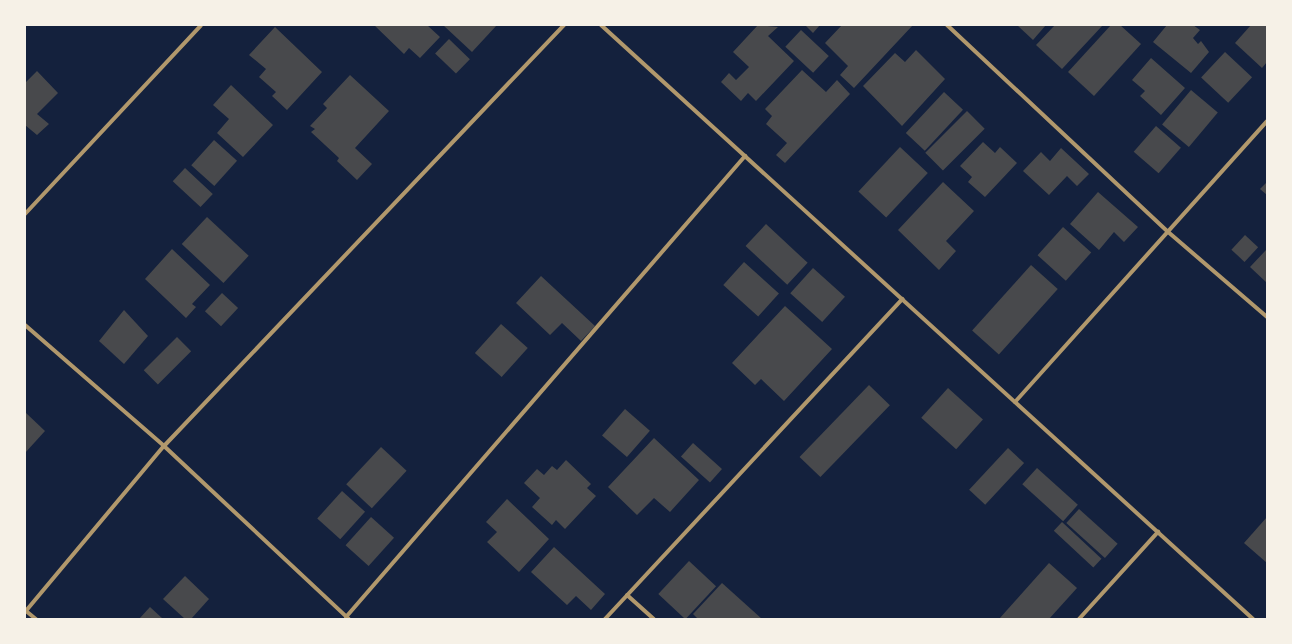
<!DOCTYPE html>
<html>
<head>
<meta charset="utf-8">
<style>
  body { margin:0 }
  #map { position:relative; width:1292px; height:644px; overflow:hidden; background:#14213d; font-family:"Titillium Web",sans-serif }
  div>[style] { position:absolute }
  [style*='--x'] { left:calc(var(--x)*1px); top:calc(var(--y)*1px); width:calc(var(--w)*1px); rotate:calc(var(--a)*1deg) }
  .building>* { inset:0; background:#48494c; transform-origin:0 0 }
  .minor>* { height:4px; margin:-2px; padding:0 2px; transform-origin:2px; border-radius:2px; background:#b1986c }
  span { translate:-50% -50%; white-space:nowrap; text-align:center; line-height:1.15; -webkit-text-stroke:3px #f6f1e7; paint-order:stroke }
  .frame { position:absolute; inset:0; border:26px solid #f6f1e7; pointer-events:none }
</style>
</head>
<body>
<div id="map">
  <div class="building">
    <div style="clip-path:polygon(374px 25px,427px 25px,440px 37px,420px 58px,409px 48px,404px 54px)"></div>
    <div style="clip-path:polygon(443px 25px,497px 25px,472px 52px)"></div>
    <div style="clip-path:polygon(758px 25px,778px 27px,768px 36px,794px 61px,756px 101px,748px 93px,741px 101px,721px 82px,729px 73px,736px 80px,749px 67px,733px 52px)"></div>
    <div style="clip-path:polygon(805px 25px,820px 25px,813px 33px)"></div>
    <div style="clip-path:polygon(842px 25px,913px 25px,854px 88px,840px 75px,848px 66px,825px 43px)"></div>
    <div style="clip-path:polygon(1017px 25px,1046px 25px,1033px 40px)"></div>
    <div style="clip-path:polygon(1055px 25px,1103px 25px,1062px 69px,1036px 45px)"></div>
    <div style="clip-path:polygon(1111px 25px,1120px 25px,1141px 44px,1094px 96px,1068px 72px)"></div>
    <div style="clip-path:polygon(1167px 25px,1193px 25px,1200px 30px,1193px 38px,1198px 44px,1201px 41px,1209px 52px,1191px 73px,1153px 42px)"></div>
    <div style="clip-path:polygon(1251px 25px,1267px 25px,1267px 62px,1262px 68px,1235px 43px)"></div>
    <div style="clip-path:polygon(275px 27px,322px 72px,287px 110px,272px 96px,276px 92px,259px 77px,266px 69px,249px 55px)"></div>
    <div style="left:801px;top:30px;width:38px;height:23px;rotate:43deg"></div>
    <div style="left:449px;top:39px;width:29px;height:20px;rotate:44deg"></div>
    <div style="clip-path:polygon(916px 50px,945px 79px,902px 126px,863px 86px,895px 53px,905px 62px)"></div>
    <div style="left:1225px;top:52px;width:37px;height:35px;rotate:43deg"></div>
    <div style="clip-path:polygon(1151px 58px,1185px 88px,1161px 115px,1140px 96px,1145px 91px,1132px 80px)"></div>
    <div style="clip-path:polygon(802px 70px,826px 92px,837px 80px,850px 94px,785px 163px,776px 155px,787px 143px,766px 124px,772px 116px,765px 109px)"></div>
    <div style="clip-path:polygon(37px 71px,58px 93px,37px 114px,49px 124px,37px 135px,25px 125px,25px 83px)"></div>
    <div style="clip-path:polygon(350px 75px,389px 111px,355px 148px,372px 164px,357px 180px,337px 161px,339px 158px,311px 132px,315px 129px,310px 126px,327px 108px,323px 104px)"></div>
    <div style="clip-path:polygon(231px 85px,273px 125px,243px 157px,217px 133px,229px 119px,213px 105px)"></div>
    <div style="left:1191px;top:90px;width:35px;height:45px;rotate:40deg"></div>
    <div style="left:944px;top:92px;width:26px;height:56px;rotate:43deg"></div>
    <div style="left:967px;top:111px;width:25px;height:59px;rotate:45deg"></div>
    <div style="left:1156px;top:126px;width:33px;height:34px;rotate:41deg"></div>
    <div style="left:214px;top:140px;width:31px;height:34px;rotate:42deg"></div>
    <div style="clip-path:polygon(983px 142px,995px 153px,1000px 147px,1017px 163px,985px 197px,968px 182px,972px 177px,960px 166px)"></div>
    <div style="left:900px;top:147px;width:38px;height:61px;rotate:43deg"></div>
    <div style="clip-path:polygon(1061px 148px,1089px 174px,1077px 186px,1067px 176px,1049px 195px,1023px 171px,1041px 152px,1050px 161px)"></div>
    <div style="left:185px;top:168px;width:38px;height:18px;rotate:43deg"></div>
    <div style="clip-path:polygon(943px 182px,974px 211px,946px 241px,956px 251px,939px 270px,898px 230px)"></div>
    <div style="clip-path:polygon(1267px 182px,1267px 195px,1260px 189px)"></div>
    <div style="clip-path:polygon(1098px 192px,1138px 227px,1124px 242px,1114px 232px,1099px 250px,1070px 224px)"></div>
    <div style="left:207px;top:217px;width:57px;height:37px;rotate:43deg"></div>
    <div style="left:766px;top:224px;width:57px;height:30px;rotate:43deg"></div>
    <div style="left:1063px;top:227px;width:38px;height:38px;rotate:42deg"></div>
    <div style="left:1245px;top:235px;width:18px;height:20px;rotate:43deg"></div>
    <div style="clip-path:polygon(172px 249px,210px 285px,192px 304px,196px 307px,186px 318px,145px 279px)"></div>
    <div style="clip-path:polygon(1266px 250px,1267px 251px,1267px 283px,1250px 267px)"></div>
    <div style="left:744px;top:262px;width:47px;height:31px;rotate:42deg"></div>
    <div style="left:1031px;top:265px;width:36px;height:88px;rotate:42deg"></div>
    <div style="left:813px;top:268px;width:43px;height:34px;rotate:42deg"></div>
    <div style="clip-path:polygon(541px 276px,595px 326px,581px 341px,562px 323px,550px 335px,516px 303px)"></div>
    <div style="left:222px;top:293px;width:22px;height:25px;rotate:43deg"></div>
    <div style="clip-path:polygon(785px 306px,832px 349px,784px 401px,761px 379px,755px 385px,732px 363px)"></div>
    <div style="clip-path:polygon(124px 310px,148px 336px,124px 364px,99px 341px)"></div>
    <div style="left:501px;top:324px;width:36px;height:39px;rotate:42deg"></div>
    <div style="left:177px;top:337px;width:20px;height:47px;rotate:45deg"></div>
    <div style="left:869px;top:385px;width:29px;height:100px;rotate:44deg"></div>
    <div style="left:948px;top:388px;width:47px;height:40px;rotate:42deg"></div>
    <div style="left:625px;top:409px;width:33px;height:35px;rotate:41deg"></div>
    <div style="clip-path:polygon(25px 412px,45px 431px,25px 453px)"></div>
    <div style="clip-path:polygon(654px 438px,699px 480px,670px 512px,654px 498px,637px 515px,608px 487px)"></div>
    <div style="left:693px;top:443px;width:39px;height:18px;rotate:42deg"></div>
    <div style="left:381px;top:447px;width:35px;height:51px;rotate:43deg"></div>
    <div style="left:1008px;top:448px;width:22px;height:57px;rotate:43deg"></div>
    <div style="clip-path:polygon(566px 460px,591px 484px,587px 488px,596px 496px,565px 529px,556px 520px,552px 525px,532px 507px,540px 498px,524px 483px,537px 469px,544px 475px,552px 466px,557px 470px)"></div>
    <div style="left:1037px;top:468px;width:55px;height:22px;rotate:42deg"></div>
    <div style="left:342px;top:491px;width:31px;height:37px;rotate:42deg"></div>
    <div style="clip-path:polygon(507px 499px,549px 539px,519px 572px,487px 542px,497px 532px,486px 522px)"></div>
    <div style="left:1079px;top:509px;width:52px;height:19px;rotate:42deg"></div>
    <div style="left:371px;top:517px;width:31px;height:38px;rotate:42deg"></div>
    <div style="clip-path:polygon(1267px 517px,1267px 563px,1244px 543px)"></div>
    <div style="left:1062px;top:522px;width:54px;height:12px;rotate:43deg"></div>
    <div style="clip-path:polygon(554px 547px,605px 594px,591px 610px,576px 596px,567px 605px,531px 572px)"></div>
    <div style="left:689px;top:561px;width:37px;height:45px;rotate:43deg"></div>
    <div style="clip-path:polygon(1049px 563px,1077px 588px,1049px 619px,999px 619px)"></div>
    <div style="clip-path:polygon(185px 576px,209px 599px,191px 619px,185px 619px,163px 599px)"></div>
    <div style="clip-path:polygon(722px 583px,762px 619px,698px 619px,693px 614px)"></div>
    <div style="clip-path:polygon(150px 607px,163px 619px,139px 619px)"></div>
  </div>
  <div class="minor">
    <div style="--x:601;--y:25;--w:882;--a:42.33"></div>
    <div style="--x:947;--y:25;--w:301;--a:43.1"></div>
    <div style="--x:1167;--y:231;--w:132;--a:40.7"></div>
    <div style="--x:25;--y:214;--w:258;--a:-47"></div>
    <div style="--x:25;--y:325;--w:184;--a:41"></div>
    <div style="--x:164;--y:446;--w:253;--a:43.1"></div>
    <div style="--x:1015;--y:402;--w:377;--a:-48.1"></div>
    <div style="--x:627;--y:595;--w:36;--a:42"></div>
    <div style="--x:26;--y:611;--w:13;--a:39"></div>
    <div style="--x:25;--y:612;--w:217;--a:-50.1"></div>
    <div style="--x:164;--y:446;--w:581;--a:-46.47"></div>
    <div style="--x:346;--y:617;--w:610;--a:-49.12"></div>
    <div style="--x:605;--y:619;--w:437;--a:-47.1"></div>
    <div style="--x:1079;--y:619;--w:118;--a:-47.8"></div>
  </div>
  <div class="frame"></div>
</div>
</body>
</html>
